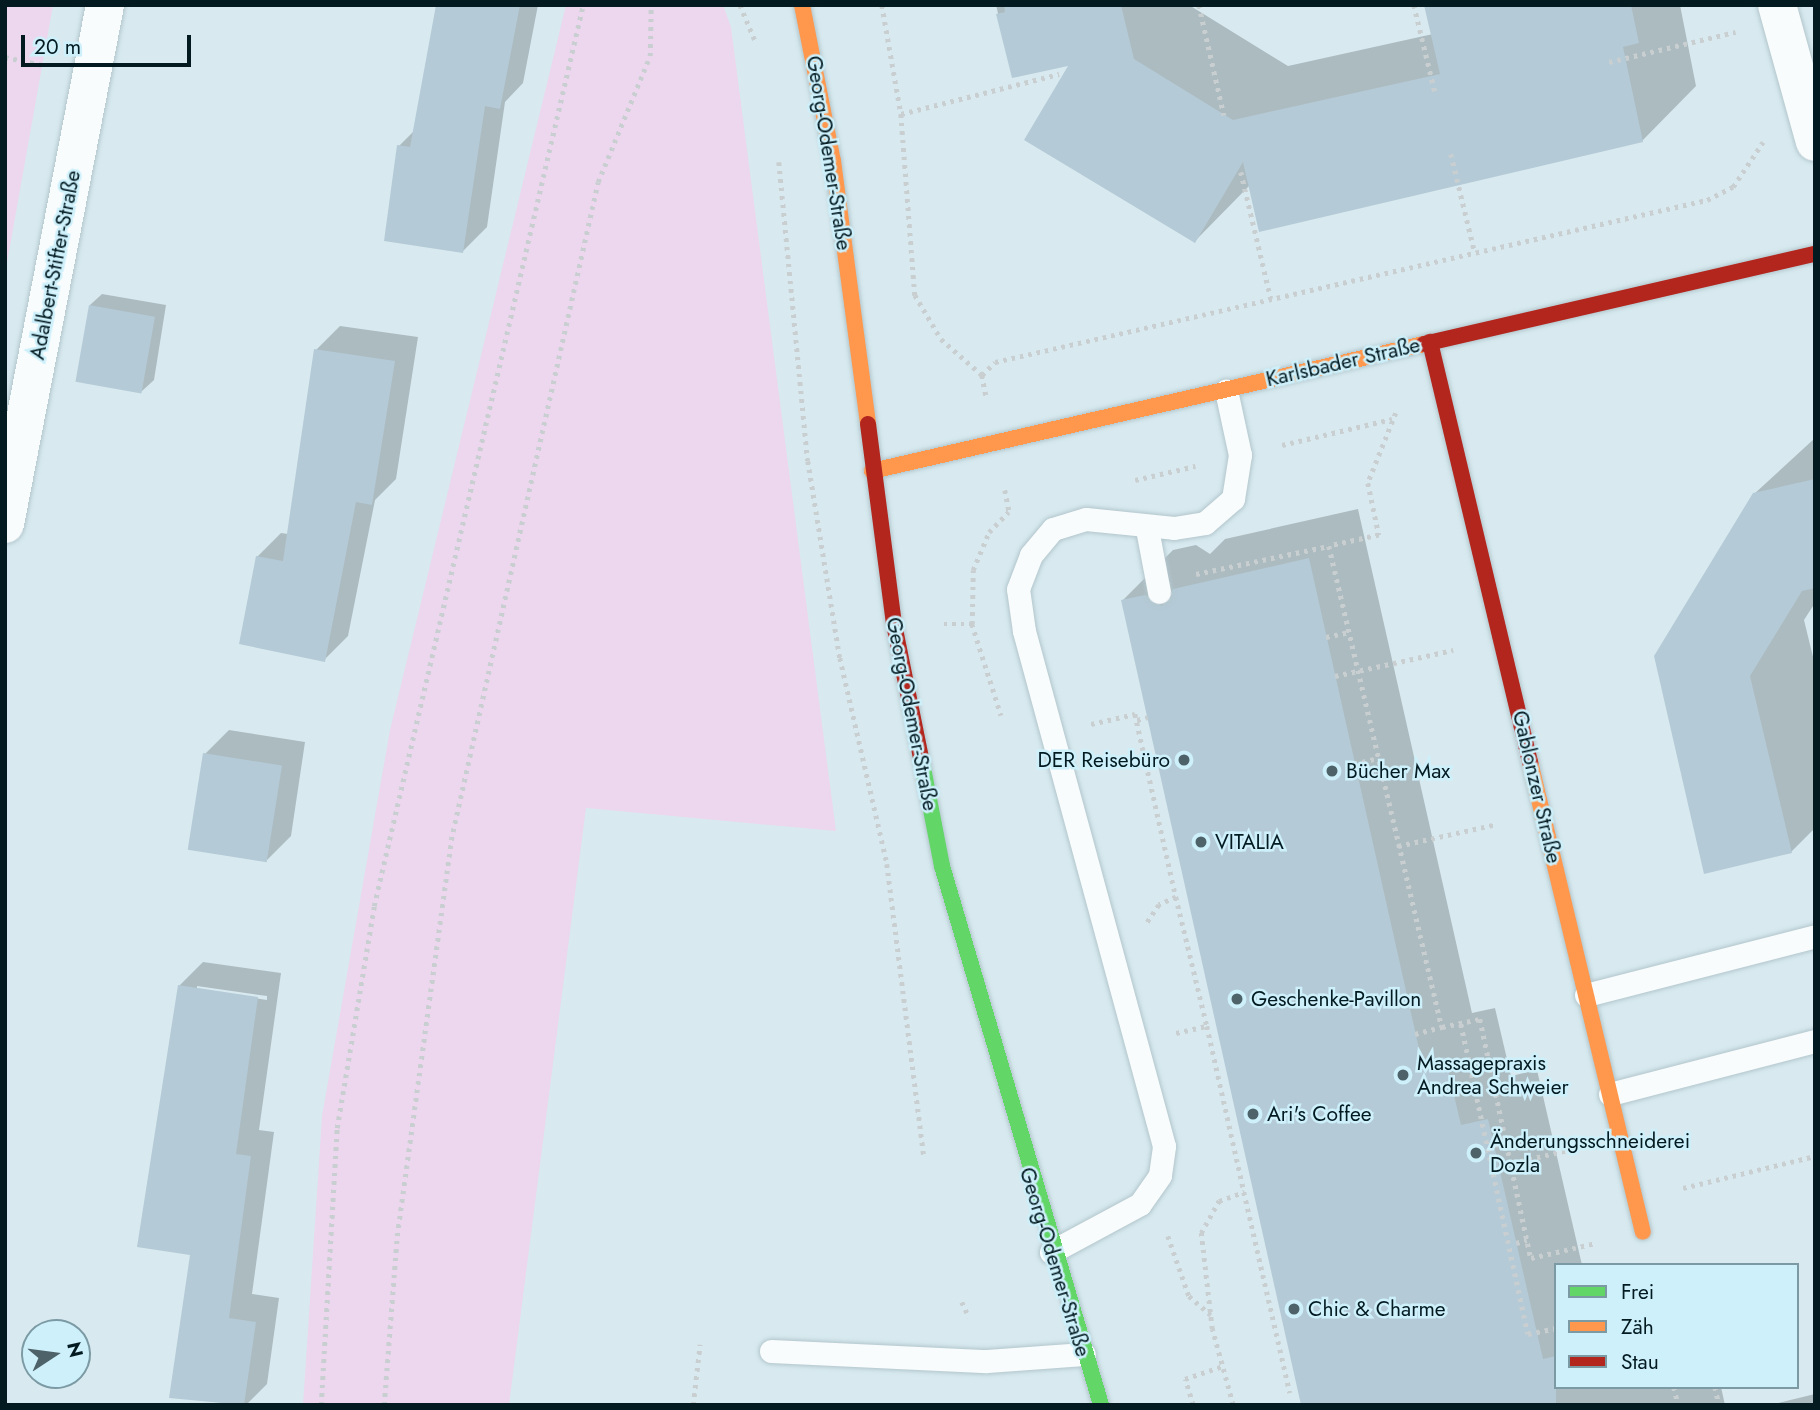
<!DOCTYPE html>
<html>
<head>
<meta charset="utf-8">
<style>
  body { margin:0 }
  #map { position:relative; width:1820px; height:1410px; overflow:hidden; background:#d8eaf0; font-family:Jost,sans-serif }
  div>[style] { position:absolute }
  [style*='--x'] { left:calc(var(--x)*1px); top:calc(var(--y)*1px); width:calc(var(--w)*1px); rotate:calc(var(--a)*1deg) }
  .green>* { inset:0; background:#ecd7ee }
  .shadow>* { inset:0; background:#0003 }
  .building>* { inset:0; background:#b4cad6; transform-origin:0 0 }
  .path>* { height:4.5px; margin-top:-2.25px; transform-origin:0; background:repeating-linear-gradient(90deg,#c9cfd1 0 3.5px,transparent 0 8.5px) }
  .roads { filter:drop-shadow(0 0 2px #b2c6cc) drop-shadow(0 0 2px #b2c6cc) }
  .lane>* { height:23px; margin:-11.5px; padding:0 11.5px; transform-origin:11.5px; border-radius:11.5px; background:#f9fcfd }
  .street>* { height:38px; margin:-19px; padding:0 19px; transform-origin:19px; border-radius:19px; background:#f9fcfd }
  .fast>* { height:16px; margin:-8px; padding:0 8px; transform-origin:8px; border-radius:8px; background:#63d668 }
  .slow>* { height:16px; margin:-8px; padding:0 8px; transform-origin:8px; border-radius:8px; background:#ff974d }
  .jam>* { height:16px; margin:-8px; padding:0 8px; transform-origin:8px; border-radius:8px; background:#b3261e }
  .dots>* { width:19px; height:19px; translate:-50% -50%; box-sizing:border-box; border:4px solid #cdf0fb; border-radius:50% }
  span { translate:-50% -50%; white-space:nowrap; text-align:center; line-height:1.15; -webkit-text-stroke:5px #cdf0fb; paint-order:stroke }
  .street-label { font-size:21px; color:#031a21 }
  .poi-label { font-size:21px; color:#031a21 }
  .right { translate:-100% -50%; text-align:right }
  .left { translate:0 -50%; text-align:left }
  .frame { position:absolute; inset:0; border:7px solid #031a21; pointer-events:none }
  .legend { position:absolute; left:1554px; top:1263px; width:245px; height:126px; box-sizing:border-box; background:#cdf0fb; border:2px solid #7c9aa4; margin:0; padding:9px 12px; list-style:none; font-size:21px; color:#031a21 }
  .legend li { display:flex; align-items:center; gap:14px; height:35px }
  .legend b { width:35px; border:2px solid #7c9aa4 }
  .north { position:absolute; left:21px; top:1319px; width:70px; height:70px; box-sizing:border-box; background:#cdf0fb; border:2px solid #7c9aa4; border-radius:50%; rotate:77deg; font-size:19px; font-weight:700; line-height:28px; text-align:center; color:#031a21 }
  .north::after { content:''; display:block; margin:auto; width:24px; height:32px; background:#4e6369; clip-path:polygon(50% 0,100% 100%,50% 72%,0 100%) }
  .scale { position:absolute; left:21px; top:35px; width:170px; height:32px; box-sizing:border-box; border:4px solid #031a21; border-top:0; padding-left:9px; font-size:21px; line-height:24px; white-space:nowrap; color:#031a21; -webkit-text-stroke:5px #cdf0fb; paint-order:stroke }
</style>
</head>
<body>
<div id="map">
  <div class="green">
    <div style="clip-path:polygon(5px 5px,53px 5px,5px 274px)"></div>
    <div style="clip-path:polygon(566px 5px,723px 5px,731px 27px,836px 831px,586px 808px,509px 1405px,303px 1405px,322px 1116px,390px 730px)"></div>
  </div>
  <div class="shadow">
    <div style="clip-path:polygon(438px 5px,538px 5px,523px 83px,505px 102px,487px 227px,463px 251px,399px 146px,415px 130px)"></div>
    <div style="clip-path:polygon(996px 5px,1189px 5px,1288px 66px,1433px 34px,1426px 5px,1680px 5px,1696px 86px,1642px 141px,1250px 185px,1195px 241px,1072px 63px,1013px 76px)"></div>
    <div style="clip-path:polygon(102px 294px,166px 305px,154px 380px,142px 391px,90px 305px)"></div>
    <div style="clip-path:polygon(340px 326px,418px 337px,396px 479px,375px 500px,348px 636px,324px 660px,257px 557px,281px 533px,288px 534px,316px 350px)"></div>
    <div style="clip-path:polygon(1815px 438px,1815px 603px,1804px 620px,1815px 665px,1815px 828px,1791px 852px,1705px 872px,1754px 494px)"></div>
    <div style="clip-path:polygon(1358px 509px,1472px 1013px,1495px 1008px,1511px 1076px,1537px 1070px,1582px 1265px,1556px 1265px,1556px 1387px,1721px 1387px,1725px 1405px,1304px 1405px,1123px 600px,1173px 550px,1196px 545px,1210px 554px,1225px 539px)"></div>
    <div style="clip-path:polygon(229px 730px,305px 742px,291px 836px,267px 860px,205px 754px)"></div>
    <div style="clip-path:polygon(evenodd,203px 962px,281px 973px,259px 1130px,274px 1132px,252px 1294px,279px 1298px,267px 1384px,246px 1405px,171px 1397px,192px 1253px,179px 986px,203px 962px,197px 986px,267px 996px,267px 1000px,197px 989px,197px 986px)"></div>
    <div style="clip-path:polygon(1815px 1394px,1815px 1405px,1770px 1405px)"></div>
  </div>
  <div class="building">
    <div style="clip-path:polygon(436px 5px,520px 5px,500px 109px,485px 106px,463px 253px,384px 241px,397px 145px,410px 147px)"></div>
    <div style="clip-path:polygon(1004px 5px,1121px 5px,1134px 59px,1233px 120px,1440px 74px,1424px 5px,1631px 5px,1639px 43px,1623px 47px,1643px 142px,1259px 232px,1243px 162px,1195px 243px,1024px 140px,1068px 66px,1012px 78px,996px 14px,1005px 12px)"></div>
    <div style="left:89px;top:305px;width:67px;height:78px;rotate:10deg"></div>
    <div style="clip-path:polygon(314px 349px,395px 361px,372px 505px,356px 502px,325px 662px,239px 644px,256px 556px,283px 561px)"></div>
    <div style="clip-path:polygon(1815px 479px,1815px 588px,1802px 591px,1750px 676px,1792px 853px,1704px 874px,1654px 656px,1753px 493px)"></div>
    <div style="clip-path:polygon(1309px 558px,1422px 1062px,1445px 1057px,1461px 1125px,1488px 1119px,1543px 1359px,1556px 1356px,1556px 1405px,1301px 1405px,1121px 600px,1145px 595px,1162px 606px,1173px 589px)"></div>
    <div style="left:203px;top:753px;width:80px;height:98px;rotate:9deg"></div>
    <div style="clip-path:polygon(178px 985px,258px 997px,236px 1154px,251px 1156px,229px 1318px,256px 1322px,244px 1405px,169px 1398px,190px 1255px,137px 1247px)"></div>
  </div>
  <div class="path">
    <div style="--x:740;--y:5;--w:38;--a:67"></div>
    <div style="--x:882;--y:5;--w:111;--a:80.1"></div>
    <div style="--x:901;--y:114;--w:182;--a:85.6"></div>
    <div style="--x:915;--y:295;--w:51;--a:59.4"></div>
    <div style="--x:941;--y:339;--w:55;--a:41.3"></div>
    <div style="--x:982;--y:375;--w:21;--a:79"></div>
    <div style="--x:1199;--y:5;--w:113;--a:77.2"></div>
    <div style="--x:1414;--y:5;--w:89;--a:76.4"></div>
    <div style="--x:5;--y:57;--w:39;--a:12"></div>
    <div style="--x:1609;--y:62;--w:130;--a:-13.4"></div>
    <div style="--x:901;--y:114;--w:163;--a:-14.2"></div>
    <div style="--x:1451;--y:154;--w:102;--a:76.4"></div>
    <div style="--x:779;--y:162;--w:300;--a:84.5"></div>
    <div style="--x:808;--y:461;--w:200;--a:80.8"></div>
    <div style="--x:840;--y:658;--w:211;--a:77.1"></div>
    <div style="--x:887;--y:864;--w:293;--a:82.8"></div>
    <div style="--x:1241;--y:172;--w:130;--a:76.7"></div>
    <div style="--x:982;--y:375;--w:18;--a:-45"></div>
    <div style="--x:995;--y:362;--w:730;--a:-12.82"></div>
    <div style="--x:1707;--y:200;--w:29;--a:-27"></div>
    <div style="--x:1733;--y:187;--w:54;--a:-56.3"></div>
    <div style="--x:1396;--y:413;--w:75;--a:111.8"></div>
    <div style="--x:1368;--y:483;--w:53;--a:78.1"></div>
    <div style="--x:1379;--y:535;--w:51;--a:167.6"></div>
    <div style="--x:1329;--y:546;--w:494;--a:76.8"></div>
    <div style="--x:1442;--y:1027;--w:39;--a:-12"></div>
    <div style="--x:1480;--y:1019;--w:244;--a:78"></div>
    <div style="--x:1531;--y:1258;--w:67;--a:-13"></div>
    <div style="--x:1282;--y:445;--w:113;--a:-13.3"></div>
    <div style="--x:1135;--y:480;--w:62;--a:-13.1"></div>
    <div style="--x:1005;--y:490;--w:21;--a:79"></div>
    <div style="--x:1196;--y:574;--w:136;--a:-11.9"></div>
    <div style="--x:944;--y:624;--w:28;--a:0"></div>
    <div style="--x:972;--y:624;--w:96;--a:72.3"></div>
    <div style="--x:972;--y:624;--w:54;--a:-88.9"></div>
    <div style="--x:973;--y:570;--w:41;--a:-67.2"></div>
    <div style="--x:989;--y:532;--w:28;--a:-46"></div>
    <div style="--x:1326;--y:637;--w:24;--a:-12"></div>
    <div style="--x:1335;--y:676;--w:121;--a:-12.4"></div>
    <div style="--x:1137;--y:720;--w:11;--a:-15"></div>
    <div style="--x:1091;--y:724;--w:45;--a:-12.8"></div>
    <div style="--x:1135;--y:714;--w:188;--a:77.4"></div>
    <div style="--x:1176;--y:897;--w:19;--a:155"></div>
    <div style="--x:1159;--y:905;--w:22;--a:124"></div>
    <div style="--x:1354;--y:764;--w:25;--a:-14"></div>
    <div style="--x:1398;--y:846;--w:101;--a:-12.5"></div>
    <div style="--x:1176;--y:897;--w:133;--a:76.5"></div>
    <div style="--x:1461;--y:1024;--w:317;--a:77.8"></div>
    <div style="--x:1528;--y:1334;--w:29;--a:-12"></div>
    <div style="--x:1176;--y:1033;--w:32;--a:-13"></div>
    <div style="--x:1207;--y:1026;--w:170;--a:77.4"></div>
    <div style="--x:1415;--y:1034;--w:28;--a:-15"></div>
    <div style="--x:1494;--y:1145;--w:13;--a:-13"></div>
    <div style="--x:1512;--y:1163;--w:63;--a:-12.9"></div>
    <div style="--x:1683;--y:1188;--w:136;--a:-13.6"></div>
    <div style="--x:1168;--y:1236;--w:64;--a:70.7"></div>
    <div style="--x:1189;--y:1296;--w:29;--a:41"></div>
    <div style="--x:1516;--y:1243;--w:11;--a:-15"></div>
    <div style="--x:962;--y:1302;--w:17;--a:65"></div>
    <div style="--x:1674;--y:1387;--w:18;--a:77"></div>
    <div style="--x:1715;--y:1387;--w:18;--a:77"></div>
    <div style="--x:321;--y:1405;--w:277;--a:-86.7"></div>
    <div style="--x:337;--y:1128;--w:225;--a:-80.5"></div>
    <div style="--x:374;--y:906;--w:925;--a:-76.94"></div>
    <div style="--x:384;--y:1405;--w:169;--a:-85.6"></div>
    <div style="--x:397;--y:1236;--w:400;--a:-82.2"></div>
    <div style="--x:451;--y:840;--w:674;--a:-77.41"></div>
    <div style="--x:598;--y:182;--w:136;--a:-67.6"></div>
    <div style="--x:650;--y:56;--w:51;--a:-88.9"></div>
    <div style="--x:693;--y:1405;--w:61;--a:-83.5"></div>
    <div style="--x:1193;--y:1405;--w:27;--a:-107"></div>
    <div style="--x:1185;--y:1379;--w:39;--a:-19"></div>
    <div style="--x:1233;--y:1405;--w:79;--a:-105.4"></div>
    <div style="--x:1212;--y:1329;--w:97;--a:-96.5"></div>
    <div style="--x:1201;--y:1233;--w:37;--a:-61"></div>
    <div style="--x:1219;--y:1201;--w:27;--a:-20"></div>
    <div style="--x:1244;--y:1192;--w:206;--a:77.1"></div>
    <div style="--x:1284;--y:1405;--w:11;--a:0"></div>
  </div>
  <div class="roads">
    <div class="lane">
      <div style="--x:1147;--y:529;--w:64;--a:79.2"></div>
      <div style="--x:1586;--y:995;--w:236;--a:-14.4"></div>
      <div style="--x:1610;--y:1094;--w:212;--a:-14.5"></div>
      <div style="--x:1051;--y:1252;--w:101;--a:-28.3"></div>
      <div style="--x:1140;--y:1204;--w:35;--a:-55"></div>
      <div style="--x:1160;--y:1175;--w:29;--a:-82"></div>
      <div style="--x:1164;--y:1146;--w:534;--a:-105.21"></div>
      <div style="--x:1024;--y:631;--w:42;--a:-98.1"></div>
      <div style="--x:1018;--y:589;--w:36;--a:-69"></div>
      <div style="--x:1031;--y:555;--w:34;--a:-50"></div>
      <div style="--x:1053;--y:529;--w:34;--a:-17"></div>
      <div style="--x:1086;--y:519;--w:88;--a:5.8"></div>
      <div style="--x:1174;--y:528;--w:31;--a:-9"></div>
      <div style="--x:1205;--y:523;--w:37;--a:-41"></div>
      <div style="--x:1233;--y:499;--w:45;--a:-81"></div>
      <div style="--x:1240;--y:455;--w:66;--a:-102.2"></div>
      <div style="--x:771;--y:1351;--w:216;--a:2.7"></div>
      <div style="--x:987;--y:1361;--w:97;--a:-4.1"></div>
    </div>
    <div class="street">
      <div style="--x:1777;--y:5;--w:142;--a:74.5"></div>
      <div style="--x:5;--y:524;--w:529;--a:-79.09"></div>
    </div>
    <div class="fast">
      <div style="--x:921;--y:758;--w:110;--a:79"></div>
      <div style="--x:942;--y:866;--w:562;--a:73.56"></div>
    </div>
    <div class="slow">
      <div style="--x:802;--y:5;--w:159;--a:78.8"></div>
      <div style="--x:833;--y:161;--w:265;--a:82.4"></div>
      <div style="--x:872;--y:471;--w:566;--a:-12.96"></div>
      <div style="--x:1530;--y:762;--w:483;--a:76.5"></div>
    </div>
    <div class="jam">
      <div style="--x:1430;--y:342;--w:432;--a:76.6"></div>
      <div style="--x:1424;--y:344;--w:401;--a:-13"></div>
      <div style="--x:868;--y:424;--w:202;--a:82.6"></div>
      <div style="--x:894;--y:624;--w:137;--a:78.6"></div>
    </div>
  </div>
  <div class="dots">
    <div style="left:1184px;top:760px;background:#4e6369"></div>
    <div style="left:1332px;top:771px;background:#4e6369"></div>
    <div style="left:1201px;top:842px;background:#4e6369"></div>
    <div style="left:1237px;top:999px;background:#4e6369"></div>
    <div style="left:1403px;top:1075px;background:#4e6369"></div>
    <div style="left:1253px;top:1114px;background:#4e6369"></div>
    <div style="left:1476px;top:1153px;background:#4e6369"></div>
    <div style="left:1294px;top:1309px;background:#4e6369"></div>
  </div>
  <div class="street-label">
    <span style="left:829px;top:153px;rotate:81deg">Georg-Odemer-Straße</span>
    <span style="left:55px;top:265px;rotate:-79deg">Adalbert-Stifter-Straße</span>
    <span style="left:1343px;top:362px;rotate:-13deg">Karlsbader Straße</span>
    <span style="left:912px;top:714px;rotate:79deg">Georg-Odemer-Straße</span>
    <span style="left:1537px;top:787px;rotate:77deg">Gablonzer Straße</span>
    <span style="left:1055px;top:1262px;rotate:73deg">Georg-Odemer-Straße</span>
  </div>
  <div class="poi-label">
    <span class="right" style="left:1170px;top:760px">DER Reisebüro</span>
    <span class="left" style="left:1346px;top:771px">Bücher Max</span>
    <span class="left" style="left:1215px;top:842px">VITALIA</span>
    <span class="left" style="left:1251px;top:999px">Geschenke-Pavillon</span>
    <span class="left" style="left:1417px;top:1075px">Massagepraxis<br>Andrea Schweier</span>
    <span class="left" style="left:1267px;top:1114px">Ari's Coffee</span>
    <span class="left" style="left:1490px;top:1153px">Änderungsschneiderei<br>Dozla</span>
    <span class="left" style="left:1308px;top:1309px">Chic &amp; Charme</span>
  </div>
  <div class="frame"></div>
  <ul class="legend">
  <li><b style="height:9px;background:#63d668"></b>Frei</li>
  <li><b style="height:9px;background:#ff974d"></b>Zäh</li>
  <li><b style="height:9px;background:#b3261e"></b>Stau</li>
  </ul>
  <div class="north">N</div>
  <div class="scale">20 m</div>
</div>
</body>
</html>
